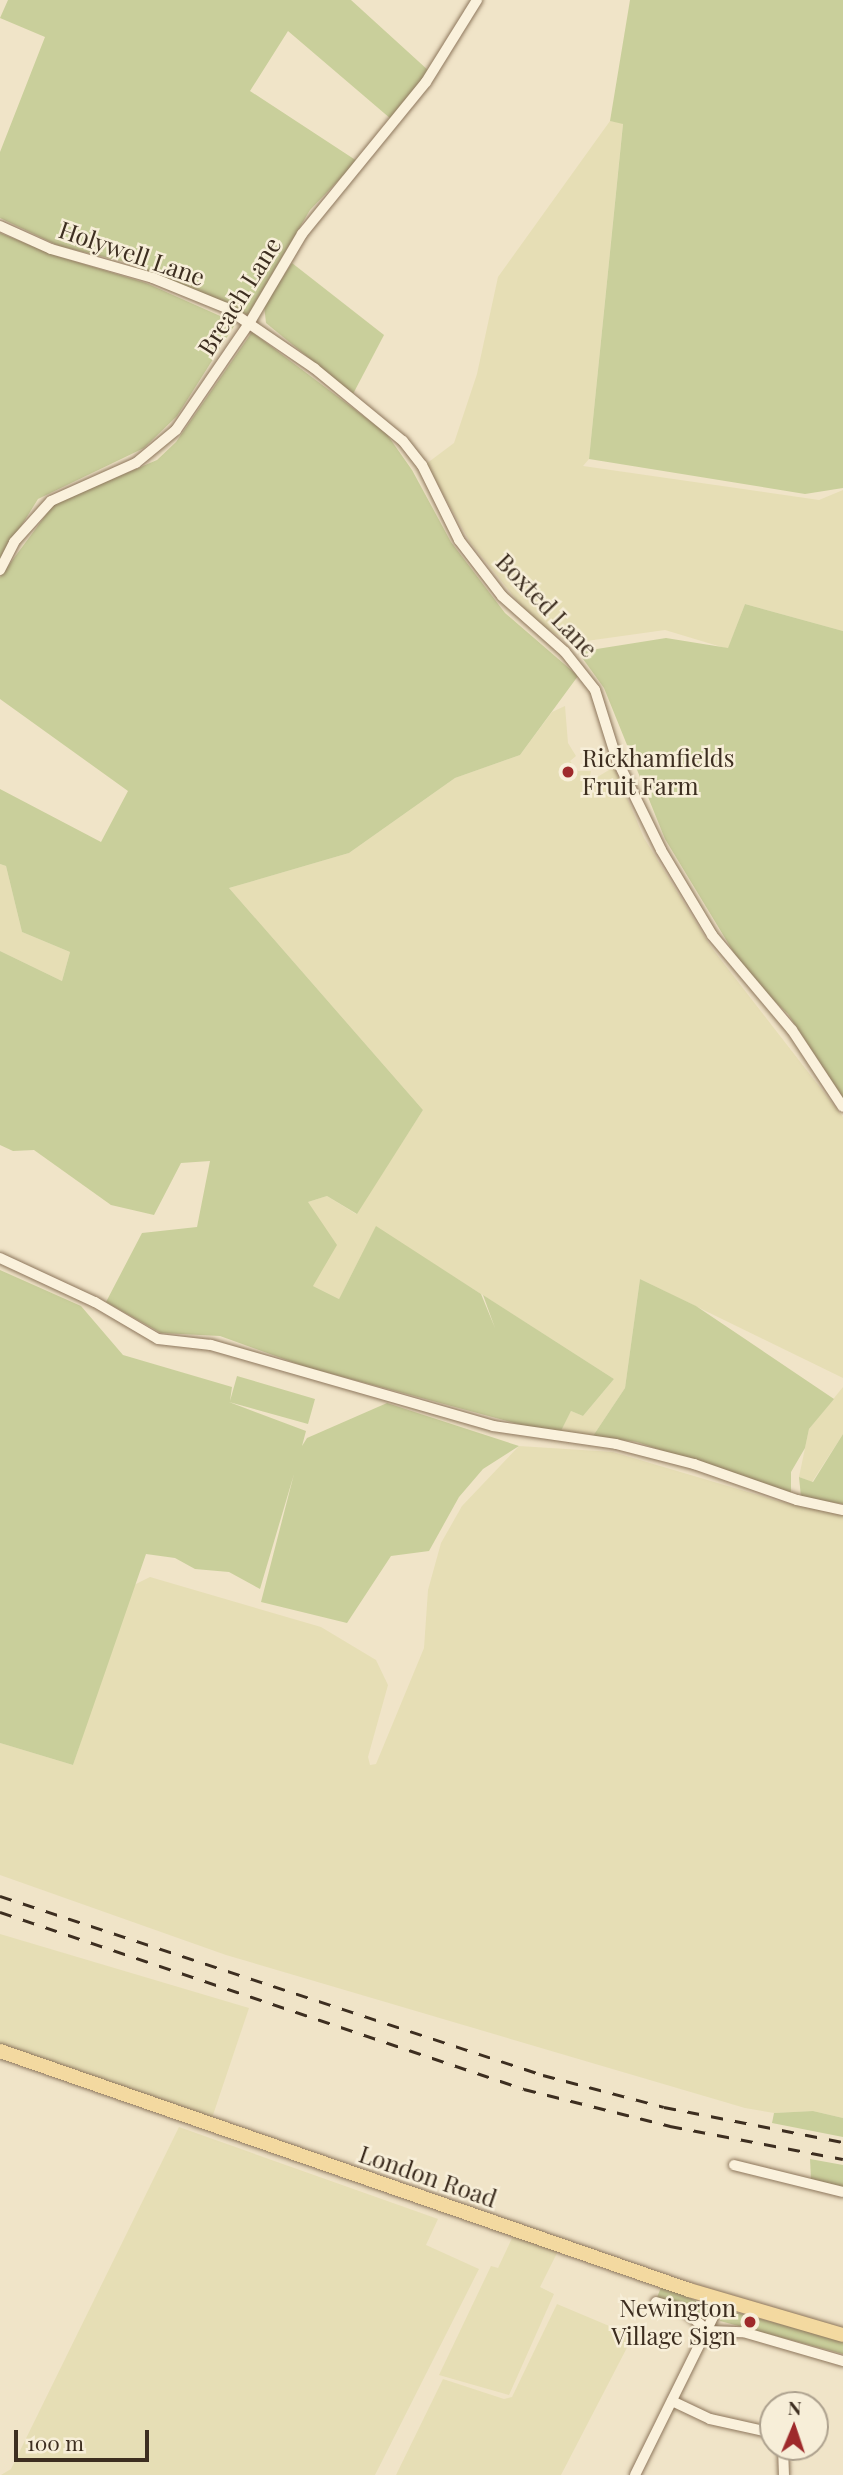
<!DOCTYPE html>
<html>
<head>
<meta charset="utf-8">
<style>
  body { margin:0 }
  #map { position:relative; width:843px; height:2475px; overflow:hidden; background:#f0e4c8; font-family:"Playfair Display",serif }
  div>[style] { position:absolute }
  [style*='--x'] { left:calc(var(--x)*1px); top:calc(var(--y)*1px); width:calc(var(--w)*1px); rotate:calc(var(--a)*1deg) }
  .farmland>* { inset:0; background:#e6deb5 }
  .green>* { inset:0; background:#c9cf9b }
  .roads { filter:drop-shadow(0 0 2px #8d765c) drop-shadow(0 0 2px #8d765c) }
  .minor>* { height:10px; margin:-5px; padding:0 5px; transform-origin:5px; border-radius:5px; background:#faf1dc }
  .major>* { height:14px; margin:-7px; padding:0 7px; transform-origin:7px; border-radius:7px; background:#f3d9a0 }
  .rail>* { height:2.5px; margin-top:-1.25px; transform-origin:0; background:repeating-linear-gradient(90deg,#3d2e20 0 12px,transparent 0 24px) }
  .dots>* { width:19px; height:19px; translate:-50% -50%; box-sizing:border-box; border:4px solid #f7eed8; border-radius:50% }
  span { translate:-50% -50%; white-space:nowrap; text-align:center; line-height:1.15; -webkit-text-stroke:5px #f7eed8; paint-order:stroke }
  .street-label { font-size:24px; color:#3d2e20 }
  .poi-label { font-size:24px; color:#3d2e20 }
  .left { translate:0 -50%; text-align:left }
  .right { translate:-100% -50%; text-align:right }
  .north { position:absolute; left:759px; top:2391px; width:70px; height:70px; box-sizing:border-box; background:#f7eed8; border:2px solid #ada18e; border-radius:50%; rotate:2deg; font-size:19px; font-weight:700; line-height:28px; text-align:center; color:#3d2e20 }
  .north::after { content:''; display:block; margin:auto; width:24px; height:32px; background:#9e2a2b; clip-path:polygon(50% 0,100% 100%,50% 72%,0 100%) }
  .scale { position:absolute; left:14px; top:2430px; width:135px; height:32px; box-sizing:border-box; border:4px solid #3d2e20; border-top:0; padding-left:9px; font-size:21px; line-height:24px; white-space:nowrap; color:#3d2e20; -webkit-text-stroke:5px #f7eed8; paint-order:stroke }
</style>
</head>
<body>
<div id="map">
  <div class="farmland">
    <div style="clip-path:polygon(610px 121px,623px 123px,589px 459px,583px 466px,819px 500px,843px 490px,843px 631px,745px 604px,728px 649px,665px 630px,572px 643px,535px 623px,470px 542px,426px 464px,454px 443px,477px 374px,498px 277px)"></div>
    <div style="clip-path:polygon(565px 706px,568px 743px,576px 756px,570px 761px,578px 771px,591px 771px,589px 782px,614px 767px,644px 838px,711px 947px,843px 1117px,843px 1378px,640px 1279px,625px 1388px,593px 1436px,559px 1435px,571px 1411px,583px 1416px,614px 1379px,376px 1227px,339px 1299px,313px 1286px,308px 1202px,327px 1196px,356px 1214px,423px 1110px,229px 888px,349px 853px,455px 778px,520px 755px,552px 712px)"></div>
    <div style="clip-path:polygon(0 864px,6px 866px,22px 932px,70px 952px,62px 981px,0 951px)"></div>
    <div style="clip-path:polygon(843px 1387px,843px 1434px,812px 1482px,799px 1477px,809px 1429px)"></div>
    <div style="clip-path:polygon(519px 1446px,613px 1452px,778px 1501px,843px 1515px,843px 2118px,813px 2111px,774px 2113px,745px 2108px,226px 1955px,0 1875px,0 1743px,73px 1765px,132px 1586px,150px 1577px,321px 1627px,376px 1660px,388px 1685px,368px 1757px,370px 1765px,376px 1764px,424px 1648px,428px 1590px,441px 1543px,462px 1506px)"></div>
    <div style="clip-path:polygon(0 1934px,249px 2008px,212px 2118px,0 2044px)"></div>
    <div style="clip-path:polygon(179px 2127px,438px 2219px,426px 2245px,479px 2269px,375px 2475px,1px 2475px,11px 2469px)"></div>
    <div style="clip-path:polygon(513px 2236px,558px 2251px,540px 2287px,554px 2294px,509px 2395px,439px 2375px,491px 2266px,498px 2268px)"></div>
    <div style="clip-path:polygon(557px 2304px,633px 2336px,561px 2475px,396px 2475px,443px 2379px,504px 2399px,512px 2397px)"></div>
  </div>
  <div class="green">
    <div style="clip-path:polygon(8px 0,351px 0,429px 71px,391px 119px,288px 31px,250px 91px,357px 161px,310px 210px,248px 315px,125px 262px,59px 246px,0 218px,0 152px,45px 37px,0 18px)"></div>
    <div style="clip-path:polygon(630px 0,843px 0,843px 488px,805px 494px,589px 459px,623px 124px,610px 121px)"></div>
    <div style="clip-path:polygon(0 233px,57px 256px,146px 283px,236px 323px,177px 416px,144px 448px,38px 499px,0 560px)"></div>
    <div style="clip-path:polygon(292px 263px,384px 335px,353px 394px,266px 323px,264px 305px)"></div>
    <div style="clip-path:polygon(252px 332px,386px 433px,412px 470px,451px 542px,505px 613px,578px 676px,520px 755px,455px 778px,349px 853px,229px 888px,423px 1110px,357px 1214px,327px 1196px,308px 1202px,337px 1245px,313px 1286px,339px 1299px,376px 1226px,481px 1294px,495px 1328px,483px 1295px,614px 1379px,583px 1416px,571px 1411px,559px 1435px,306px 1367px,220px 1336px,161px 1333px,106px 1302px,142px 1233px,197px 1227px,210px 1161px,181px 1163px,154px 1215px,111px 1205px,34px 1150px,13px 1151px,0 1145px,0 951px,62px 981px,70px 952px,22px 932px,6px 866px,0 864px,0 789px,101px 842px,128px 791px,0 699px,0 577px,54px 504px,157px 460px,176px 442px)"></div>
    <div style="clip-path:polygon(745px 604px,843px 631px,843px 1098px,788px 1014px,748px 976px,665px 839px,604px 688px,578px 652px,666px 638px,728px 648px)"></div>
    <div style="clip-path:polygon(0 1270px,81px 1306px,123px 1355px,232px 1387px,230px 1401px,237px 1376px,315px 1399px,308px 1424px,229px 1402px,306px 1431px,302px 1446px,307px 1438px,387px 1403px,519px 1446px,483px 1469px,459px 1497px,429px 1551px,391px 1556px,347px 1623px,261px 1602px,294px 1474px,260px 1589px,229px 1572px,195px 1569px,175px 1558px,146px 1554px,73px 1765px,0 1743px)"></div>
    <div style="clip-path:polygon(640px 1279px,696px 1306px,834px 1399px,809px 1429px,805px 1448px,791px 1472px,791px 1494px,637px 1442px,593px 1436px,625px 1388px)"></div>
    <div style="clip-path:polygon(843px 1434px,843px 1504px,801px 1497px,799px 1477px,813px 1482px)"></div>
    <div style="clip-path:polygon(813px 2111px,843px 2118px,843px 2137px,772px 2123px,774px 2113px)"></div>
    <div style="clip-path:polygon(810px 2159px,843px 2165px,843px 2187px,811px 2179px)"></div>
    <div style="clip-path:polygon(662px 2285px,709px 2307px,708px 2318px,700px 2319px,656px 2300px)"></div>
    <div style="clip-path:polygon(735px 2312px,843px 2341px,843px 2354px,720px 2321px,723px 2315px)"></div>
  </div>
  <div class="roads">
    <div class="minor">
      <div style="--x:0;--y:226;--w:56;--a:24.3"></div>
      <div style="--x:51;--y:249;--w:106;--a:15.9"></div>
      <div style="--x:153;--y:278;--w:79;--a:22.3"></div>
      <div style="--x:226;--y:308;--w:107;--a:34.3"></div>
      <div style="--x:314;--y:368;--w:115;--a:39.4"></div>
      <div style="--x:403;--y:441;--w:31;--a:52"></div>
      <div style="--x:422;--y:465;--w:84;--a:63.7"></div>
      <div style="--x:459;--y:540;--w:71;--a:52.5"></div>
      <div style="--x:502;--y:596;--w:84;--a:41.6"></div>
      <div style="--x:565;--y:652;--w:48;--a:51.7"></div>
      <div style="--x:595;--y:690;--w:73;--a:72.6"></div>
      <div style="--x:617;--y:760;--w:100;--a:63.9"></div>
      <div style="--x:661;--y:850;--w:99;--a:59"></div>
      <div style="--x:712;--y:935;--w:124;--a:49.9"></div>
      <div style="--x:792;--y:1030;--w:92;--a:56.5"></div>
      <div style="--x:0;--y:570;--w:31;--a:-63"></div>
      <div style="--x:14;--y:542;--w:55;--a:-47.9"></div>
      <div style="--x:51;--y:501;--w:93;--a:-24.1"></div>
      <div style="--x:136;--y:463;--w:52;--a:-39.5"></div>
      <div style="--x:176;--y:430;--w:131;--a:-55.6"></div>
      <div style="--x:250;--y:322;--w:102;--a:-59.4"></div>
      <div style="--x:302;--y:234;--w:196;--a:-50.8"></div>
      <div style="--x:426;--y:82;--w:97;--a:-58.1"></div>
      <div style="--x:0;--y:1258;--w:105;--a:24.9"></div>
      <div style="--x:95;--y:1302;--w:73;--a:30.4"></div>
      <div style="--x:158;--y:1339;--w:53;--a:6.5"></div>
      <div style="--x:211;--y:1345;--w:293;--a:16"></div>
      <div style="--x:493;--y:1426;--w:124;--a:8.3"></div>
      <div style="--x:616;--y:1444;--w:81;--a:14.4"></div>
      <div style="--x:694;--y:1464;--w:109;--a:19.3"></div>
      <div style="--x:797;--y:1500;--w:47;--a:12.3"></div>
      <div style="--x:734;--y:2165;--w:112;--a:13.9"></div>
      <div style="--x:656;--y:2302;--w:29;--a:16"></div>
      <div style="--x:684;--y:2310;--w:32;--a:41"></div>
      <div style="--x:708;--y:2331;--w:35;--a:2"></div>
      <div style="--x:743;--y:2332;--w:104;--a:16.2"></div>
      <div style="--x:672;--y:2401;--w:42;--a:25.3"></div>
      <div style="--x:710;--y:2419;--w:65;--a:12.5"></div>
      <div style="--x:783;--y:2447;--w:28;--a:88"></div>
      <div style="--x:635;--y:2475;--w:194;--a:-63.7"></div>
    </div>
    <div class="major">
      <div style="--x:0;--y:2051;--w:729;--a:19.13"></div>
      <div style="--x:689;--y:2290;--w:160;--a:16.3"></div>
    </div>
  </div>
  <div class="rail">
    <div style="--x:0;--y:1896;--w:572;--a:18.24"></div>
    <div style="--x:543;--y:2075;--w:125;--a:14.8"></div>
    <div style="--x:664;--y:2107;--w:182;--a:11.1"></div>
    <div style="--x:0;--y:1912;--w:553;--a:18.66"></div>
    <div style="--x:524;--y:2089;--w:151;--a:14.2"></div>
    <div style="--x:670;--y:2126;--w:176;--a:10.8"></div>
  </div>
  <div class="dots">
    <div style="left:568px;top:772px;background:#9e2a2b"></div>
    <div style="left:750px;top:2322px;background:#9e2a2b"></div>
  </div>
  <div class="street-label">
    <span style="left:132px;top:253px;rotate:19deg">Holywell Lane</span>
    <span style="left:239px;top:296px;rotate:-58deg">Breach Lane</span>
    <span style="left:547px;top:605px;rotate:46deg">Boxted Lane</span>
    <span style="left:428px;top:2176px;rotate:19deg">London Road</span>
  </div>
  <div class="poi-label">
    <span class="left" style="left:582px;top:772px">Rickhamfields<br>Fruit Farm</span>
    <span class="right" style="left:736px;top:2322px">Newington<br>Village Sign</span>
  </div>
  <div class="north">N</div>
  <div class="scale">100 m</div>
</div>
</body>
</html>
